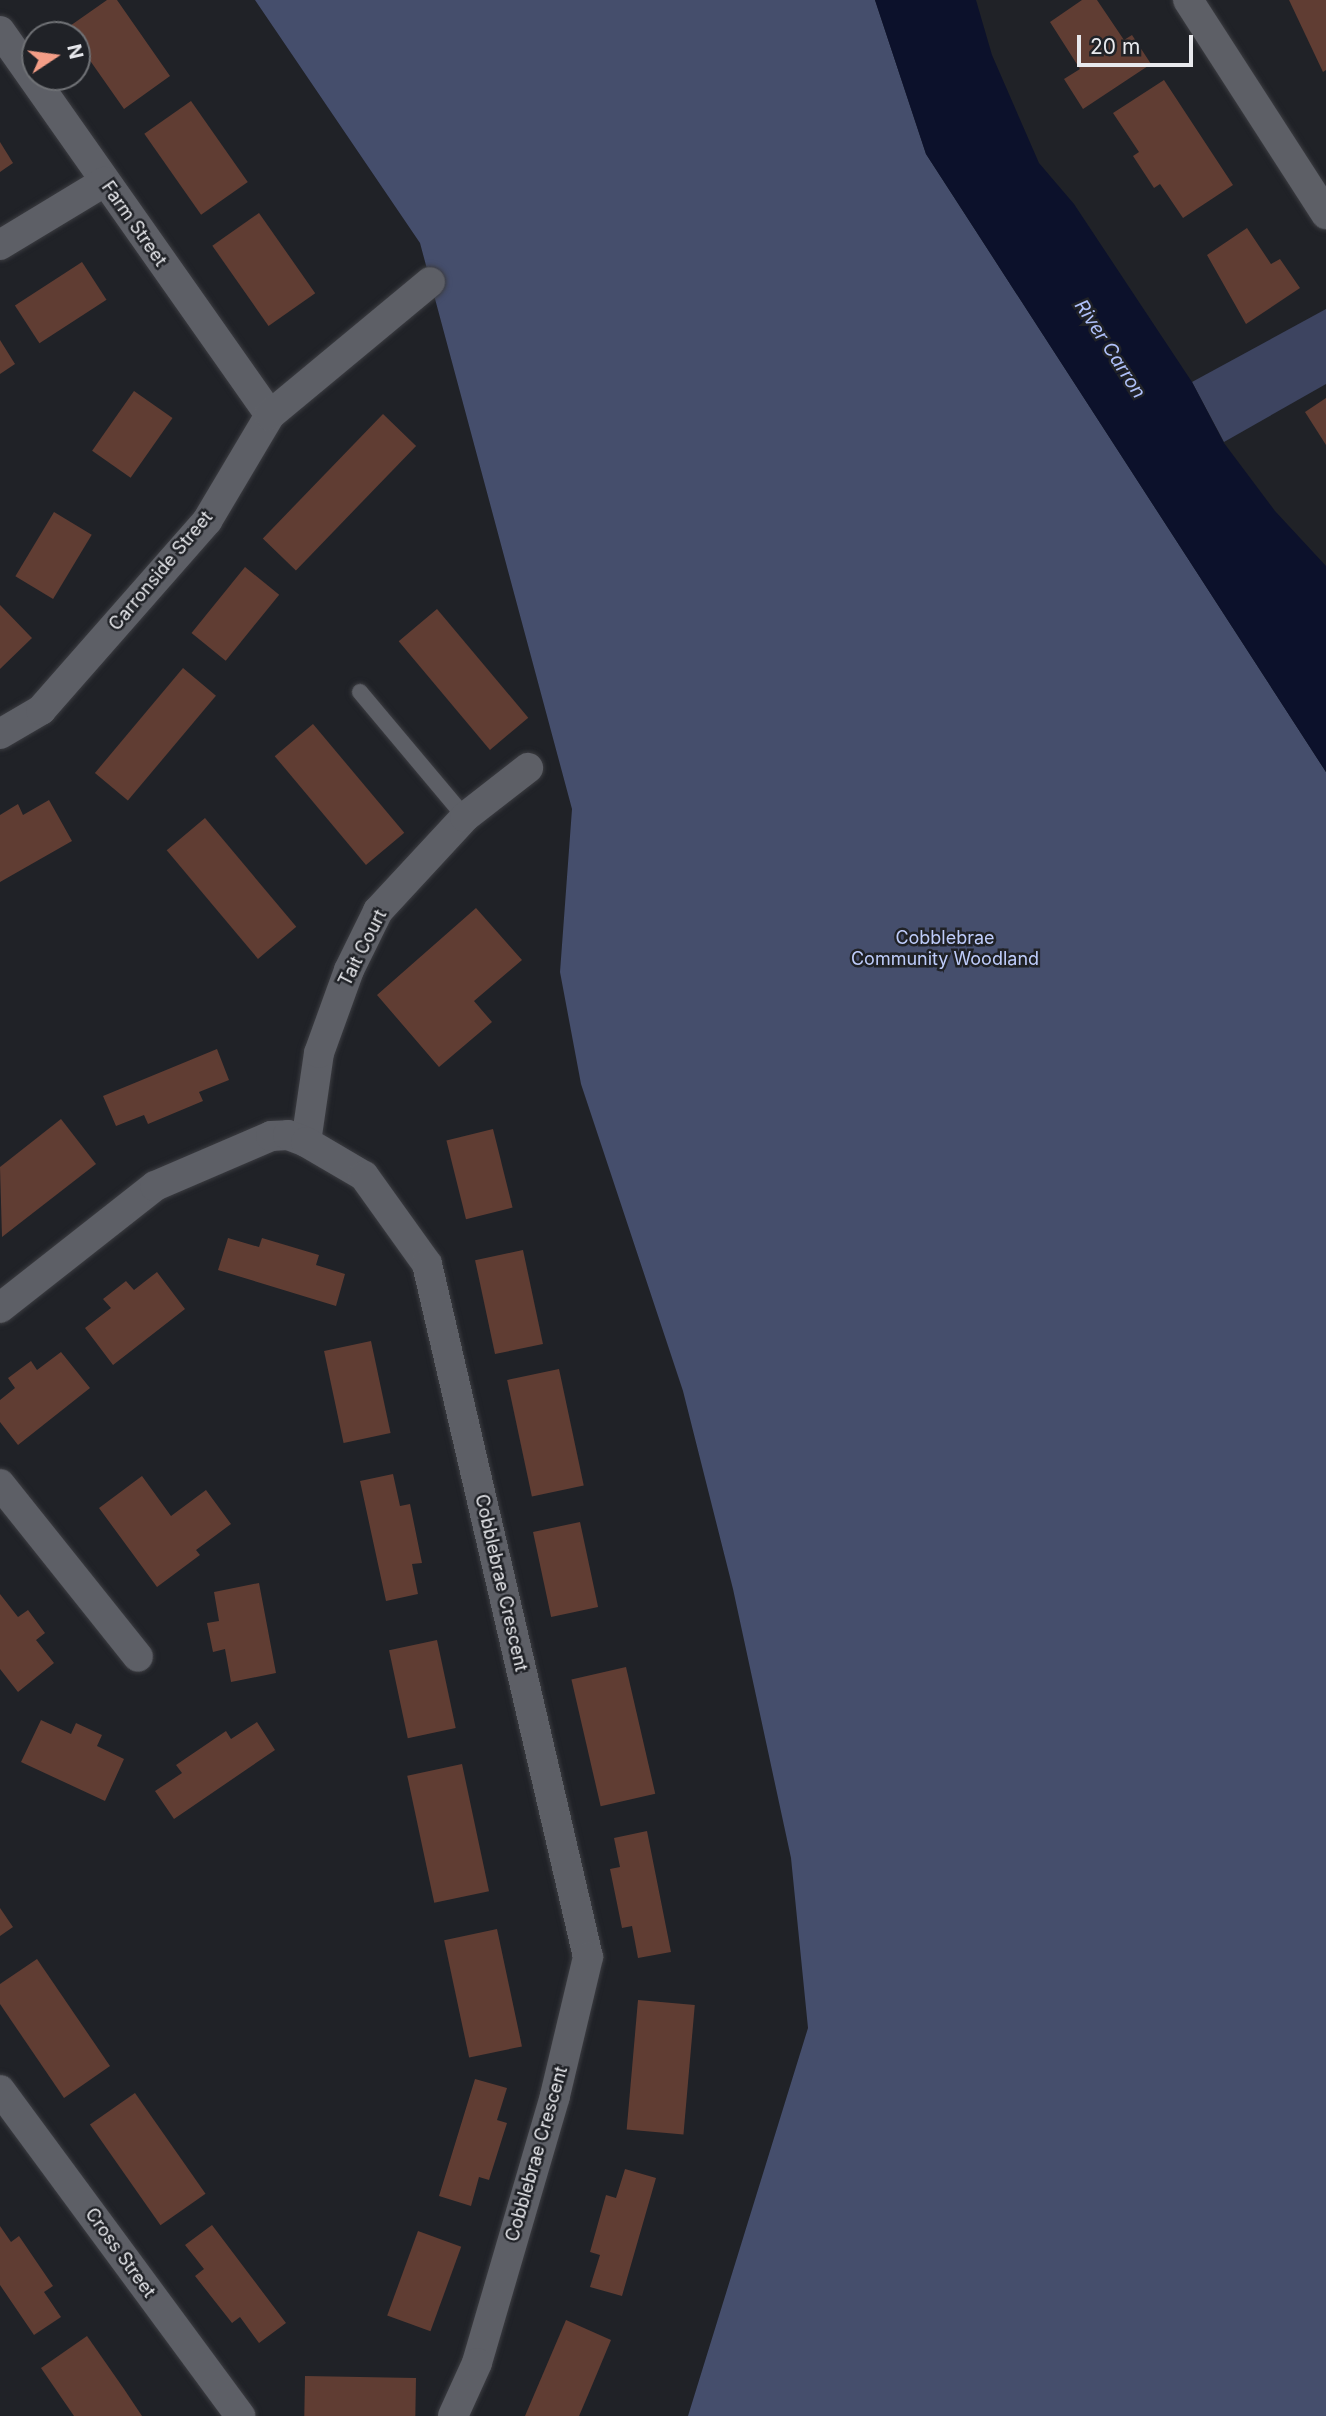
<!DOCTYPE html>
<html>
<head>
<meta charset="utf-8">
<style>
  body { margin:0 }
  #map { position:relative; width:1326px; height:2416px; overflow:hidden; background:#202227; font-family:Inter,sans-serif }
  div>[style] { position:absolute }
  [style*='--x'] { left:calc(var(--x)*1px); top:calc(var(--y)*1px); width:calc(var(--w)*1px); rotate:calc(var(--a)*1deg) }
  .green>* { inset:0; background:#3d4460 }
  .forest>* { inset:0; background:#454e6c }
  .water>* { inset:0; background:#0c112b }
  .building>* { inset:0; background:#603d33; transform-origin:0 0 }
  .roads { filter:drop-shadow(0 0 2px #3b3c41) drop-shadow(0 0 2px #3b3c41) }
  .lane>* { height:16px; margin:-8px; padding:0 8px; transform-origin:8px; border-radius:8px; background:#5d5f66 }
  .street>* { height:30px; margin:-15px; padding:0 15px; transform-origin:15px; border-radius:15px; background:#5d5f66 }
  span { translate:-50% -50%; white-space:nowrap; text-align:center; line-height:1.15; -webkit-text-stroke:5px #202227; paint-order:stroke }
  .street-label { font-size:18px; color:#e8e9ed }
  .park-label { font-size:18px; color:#bfcdfb }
  .water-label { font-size:19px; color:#afc0f9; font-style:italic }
  .north { position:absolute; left:21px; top:21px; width:70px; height:70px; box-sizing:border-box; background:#202227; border:2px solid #707276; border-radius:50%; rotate:77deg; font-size:19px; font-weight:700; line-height:28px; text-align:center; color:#e8e9ed }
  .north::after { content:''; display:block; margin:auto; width:24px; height:32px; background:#f49e87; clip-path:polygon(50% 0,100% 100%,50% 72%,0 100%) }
  .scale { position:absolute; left:1077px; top:35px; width:116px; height:32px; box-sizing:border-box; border:4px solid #e8e9ed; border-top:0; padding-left:9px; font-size:21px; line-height:24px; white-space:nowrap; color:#e8e9ed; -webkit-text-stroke:5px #202227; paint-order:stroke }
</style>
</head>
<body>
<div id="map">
  <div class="green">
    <div style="clip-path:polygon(1326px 309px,1326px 384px,1224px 442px,1192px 382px)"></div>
  </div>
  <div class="forest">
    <div style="clip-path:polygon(255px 0,875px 0,926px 154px,1326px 772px,1326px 2416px,688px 2416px,808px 2028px,791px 1858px,733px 1589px,683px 1391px,581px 1084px,560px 972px,572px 809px,420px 243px)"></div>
  </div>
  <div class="water">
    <div style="clip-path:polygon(875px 0,976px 0,992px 55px,1039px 163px,1074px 204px,1192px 382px,1224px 443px,1275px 511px,1326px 566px,1326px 772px,926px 154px)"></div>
  </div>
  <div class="building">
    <div style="clip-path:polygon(107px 0,117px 0,170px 76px,124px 109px,77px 42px,77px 35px,67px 28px)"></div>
    <div style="clip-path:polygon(1082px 0,1097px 0,1124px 40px,1132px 35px,1151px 64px,1083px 109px,1064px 79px,1080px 69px,1050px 22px)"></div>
    <div style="clip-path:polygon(1289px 0,1326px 0,1326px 70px,1323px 72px)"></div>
    <div style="clip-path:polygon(1164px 80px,1233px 185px,1183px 218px,1160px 184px,1154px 188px,1133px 156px,1139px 152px,1113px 113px)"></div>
    <div style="left:191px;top:101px;width:99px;height:57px;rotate:55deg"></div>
    <div style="clip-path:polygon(0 142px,13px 163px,0 172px)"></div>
    <div style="left:259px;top:213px;width:98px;height:57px;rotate:55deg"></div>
    <div style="clip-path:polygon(1247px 228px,1271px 264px,1280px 259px,1300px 288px,1246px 324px,1207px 255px)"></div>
    <div style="left:82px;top:262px;width:45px;height:80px;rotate:57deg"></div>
    <div style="clip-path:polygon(0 340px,15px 364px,0 374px)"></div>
    <div style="left:134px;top:391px;width:47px;height:73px;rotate:35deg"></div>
    <div style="clip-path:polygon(1326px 398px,1326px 445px,1305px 412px)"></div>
    <div style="left:383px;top:414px;width:46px;height:173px;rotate:44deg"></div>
    <div style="left:54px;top:512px;width:44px;height:75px;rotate:31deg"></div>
    <div style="left:245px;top:567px;width:44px;height:85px;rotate:39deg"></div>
    <div style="clip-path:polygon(0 605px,32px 638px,0 669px)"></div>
    <div style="left:437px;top:609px;width:142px;height:50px;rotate:50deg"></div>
    <div style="left:183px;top:668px;width:43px;height:137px;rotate:40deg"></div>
    <div style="left:313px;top:724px;width:142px;height:50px;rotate:50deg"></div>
    <div style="clip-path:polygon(49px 800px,72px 841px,0 882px,0 815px,18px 804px,23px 815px)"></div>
    <div style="left:205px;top:818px;width:142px;height:50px;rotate:50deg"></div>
    <div style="clip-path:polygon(476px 908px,522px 960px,474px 1001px,492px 1022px,439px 1067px,377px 995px)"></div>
    <div style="clip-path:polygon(217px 1049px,229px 1080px,199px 1092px,203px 1101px,148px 1124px,144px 1115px,116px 1126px,103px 1096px)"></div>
    <div style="clip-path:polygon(61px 1119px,96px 1164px,2px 1237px,0 1167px)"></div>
    <div style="left:493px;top:1129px;width:81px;height:48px;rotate:76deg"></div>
    <div style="clip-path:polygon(228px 1238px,259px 1247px,262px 1238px,319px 1255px,316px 1265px,345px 1274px,336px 1306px,218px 1270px)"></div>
    <div style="left:523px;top:1250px;width:96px;height:49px;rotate:78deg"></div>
    <div style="clip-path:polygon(157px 1272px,185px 1309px,113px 1365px,85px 1328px,111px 1308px,103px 1299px,126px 1281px,134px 1290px)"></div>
    <div style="left:371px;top:1341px;width:94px;height:48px;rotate:78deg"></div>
    <div style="clip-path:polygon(61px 1352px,90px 1388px,18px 1445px,0 1422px,0 1400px,15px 1388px,8px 1378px,31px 1361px,37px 1370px)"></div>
    <div style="left:559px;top:1369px;width:119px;height:53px;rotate:78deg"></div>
    <div style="clip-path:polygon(393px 1474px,400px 1506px,410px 1504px,422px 1563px,412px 1564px,418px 1594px,386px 1601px,360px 1481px)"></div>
    <div style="clip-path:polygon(142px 1476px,171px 1516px,206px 1490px,231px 1524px,196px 1550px,200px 1555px,157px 1587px,99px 1508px)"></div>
    <div style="left:580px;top:1522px;width:87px;height:48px;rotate:78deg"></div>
    <div style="clip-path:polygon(259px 1583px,276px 1673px,231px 1682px,225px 1649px,213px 1652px,207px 1623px,219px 1621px,214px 1592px)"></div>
    <div style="clip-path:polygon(0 1594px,18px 1617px,28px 1610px,45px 1633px,36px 1640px,54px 1663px,18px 1692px,0 1669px)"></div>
    <div style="left:437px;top:1640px;width:90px;height:49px;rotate:78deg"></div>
    <div style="left:626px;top:1667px;width:130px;height:56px;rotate:77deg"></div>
    <div style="clip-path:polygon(41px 1720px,71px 1734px,76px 1723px,102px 1735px,97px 1746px,124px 1759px,105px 1801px,21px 1762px)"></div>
    <div style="clip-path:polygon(257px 1722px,275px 1750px,174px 1819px,155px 1791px,182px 1773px,176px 1765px,226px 1731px,231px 1739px)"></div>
    <div style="left:462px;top:1764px;width:130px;height:56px;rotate:78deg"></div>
    <div style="clip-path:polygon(647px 1831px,671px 1952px,638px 1958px,632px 1926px,622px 1928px,610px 1869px,620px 1867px,614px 1838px)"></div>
    <div style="clip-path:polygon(0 1908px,13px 1927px,0 1936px)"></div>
    <div style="left:497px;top:1929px;width:120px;height:54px;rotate:78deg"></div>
    <div style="clip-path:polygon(37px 1959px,110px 2066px,64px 2098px,0 2004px,0 1984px)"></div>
    <div style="left:638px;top:2000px;width:57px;height:130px;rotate:5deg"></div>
    <div style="clip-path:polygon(475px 2079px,507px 2088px,497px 2120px,507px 2123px,489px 2180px,479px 2177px,471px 2206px,439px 2196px)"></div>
    <div style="left:135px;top:2093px;width:123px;height:55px;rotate:55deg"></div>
    <div style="clip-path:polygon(625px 2169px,656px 2178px,622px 2296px,590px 2287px,600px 2255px,590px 2252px,606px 2195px,616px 2198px)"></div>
    <div style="clip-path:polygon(212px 2225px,286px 2323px,259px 2343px,240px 2317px,232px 2323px,195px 2276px,204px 2269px,185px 2245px)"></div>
    <div style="clip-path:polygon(0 2226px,11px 2242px,19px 2236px,53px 2286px,44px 2292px,61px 2317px,34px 2335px,0 2285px)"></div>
    <div style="left:418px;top:2231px;width:46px;height:90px;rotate:20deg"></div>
    <div style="clip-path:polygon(566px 2320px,611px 2340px,588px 2395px,579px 2416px,525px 2416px)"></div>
    <div style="clip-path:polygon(87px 2336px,124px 2389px,142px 2416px,74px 2416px,41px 2368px)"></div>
    <div style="left:305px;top:2376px;width:111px;height:40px;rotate:1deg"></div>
  </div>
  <div class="roads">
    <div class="lane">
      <div style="--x:360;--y:692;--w:163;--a:50"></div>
    </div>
    <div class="street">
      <div style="--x:1188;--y:0;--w:255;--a:57.2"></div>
      <div style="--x:0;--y:31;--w:469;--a:54.9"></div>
      <div style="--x:0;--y:245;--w:122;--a:-31.2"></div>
      <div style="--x:0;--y:734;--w:48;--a:-30.3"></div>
      <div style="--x:41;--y:710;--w:252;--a:-48.7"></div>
      <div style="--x:207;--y:521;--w:123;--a:-59.3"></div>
      <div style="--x:270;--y:415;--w:208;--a:-39.7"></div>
      <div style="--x:306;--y:1142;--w:90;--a:-81.7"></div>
      <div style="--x:319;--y:1053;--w:88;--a:-70.1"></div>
      <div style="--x:349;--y:970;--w:66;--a:-63.8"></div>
      <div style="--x:378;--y:911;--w:128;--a:-47.2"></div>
      <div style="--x:465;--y:817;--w:80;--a:-37.9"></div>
      <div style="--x:0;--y:1308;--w:197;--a:-38.2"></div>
      <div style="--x:155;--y:1186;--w:126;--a:-23.3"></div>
      <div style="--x:271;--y:1136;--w:17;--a:-3"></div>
      <div style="--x:288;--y:1135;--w:19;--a:21"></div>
      <div style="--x:306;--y:1142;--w:67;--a:30.4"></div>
      <div style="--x:364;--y:1176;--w:108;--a:54.4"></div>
      <div style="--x:427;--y:1264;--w:711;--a:76.92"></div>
      <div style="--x:588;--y:1957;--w:143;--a:103.4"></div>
      <div style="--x:555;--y:2096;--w:278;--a:106.3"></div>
      <div style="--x:477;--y:2363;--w:58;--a:114.4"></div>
      <div style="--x:0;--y:1484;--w:221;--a:51.4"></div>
      <div style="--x:0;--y:2090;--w:405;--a:53.6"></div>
    </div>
  </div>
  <div class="street-label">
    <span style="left:134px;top:224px;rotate:55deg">Farm Street</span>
    <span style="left:161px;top:571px;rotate:-50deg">Carronside Street</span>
    <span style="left:363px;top:948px;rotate:-63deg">Tait Court</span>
    <span style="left:501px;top:1583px;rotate:77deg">Cobblebrae Crescent</span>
    <span style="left:537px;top:2154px;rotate:-74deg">Cobblebrae Crescent</span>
    <span style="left:120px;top:2253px;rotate:54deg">Cross Street</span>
  </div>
  <div class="park-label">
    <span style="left:945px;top:949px">Cobblebrae<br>Community Woodland</span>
  </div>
  <div class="water-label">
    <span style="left:1110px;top:349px;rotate:57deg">River Carron</span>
  </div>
  <div class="north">N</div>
  <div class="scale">20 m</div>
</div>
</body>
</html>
